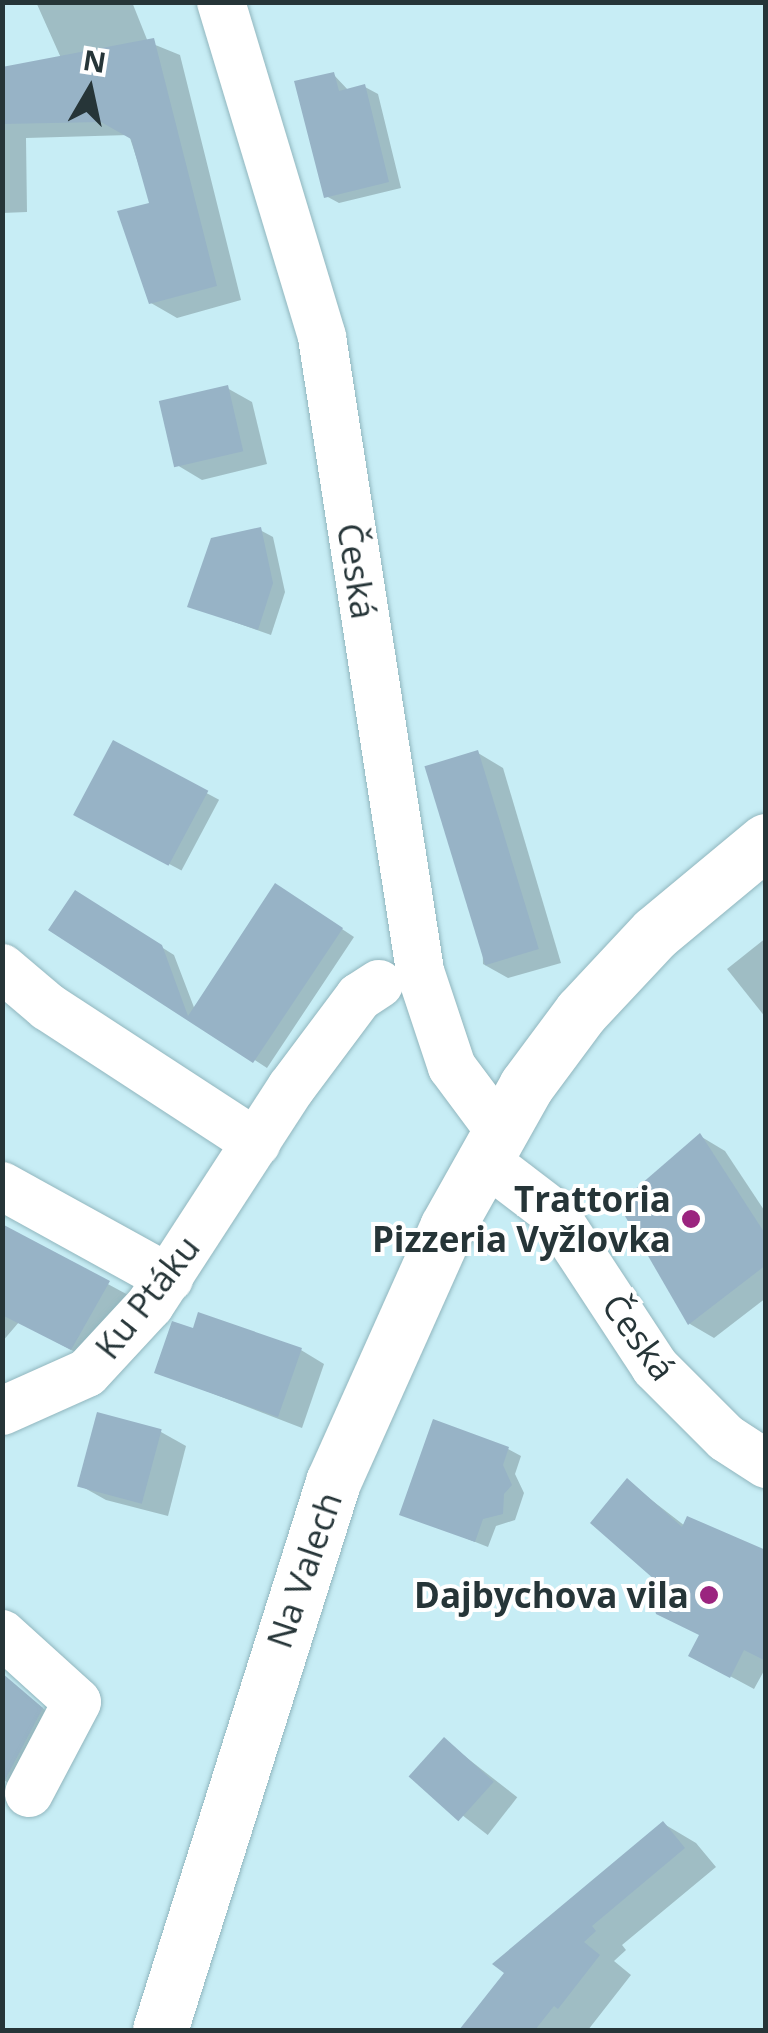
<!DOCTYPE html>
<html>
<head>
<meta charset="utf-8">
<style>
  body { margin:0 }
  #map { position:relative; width:768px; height:2033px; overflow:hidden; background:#c7edf5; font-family:"Open Sans",sans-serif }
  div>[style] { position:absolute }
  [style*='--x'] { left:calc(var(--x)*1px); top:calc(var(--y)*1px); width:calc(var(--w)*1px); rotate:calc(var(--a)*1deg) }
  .shadow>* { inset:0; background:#0003; transform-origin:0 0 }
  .building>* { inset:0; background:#97b3c6; transform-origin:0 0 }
  .roads { filter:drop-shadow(0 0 2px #91b6be) drop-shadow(0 0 2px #91b6be) }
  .minor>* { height:48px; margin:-24px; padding:0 24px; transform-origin:24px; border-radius:24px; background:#fff }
  .major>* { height:55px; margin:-27.5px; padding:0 27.5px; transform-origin:27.5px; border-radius:27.5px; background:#fff }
  .dots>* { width:28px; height:28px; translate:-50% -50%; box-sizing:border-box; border:5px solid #fff; border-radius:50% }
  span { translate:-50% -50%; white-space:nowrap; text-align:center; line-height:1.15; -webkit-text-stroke:8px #fff; paint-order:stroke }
  .street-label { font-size:35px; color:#263538 }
  .poi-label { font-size:35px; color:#263538; font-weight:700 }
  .right { translate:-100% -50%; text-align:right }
  .frame { position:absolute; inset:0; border:5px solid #263538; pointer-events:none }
  .north { position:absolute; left:40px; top:40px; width:100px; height:100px; -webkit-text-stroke:8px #fff; paint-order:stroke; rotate:9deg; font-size:28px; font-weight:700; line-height:40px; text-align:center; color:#263538 }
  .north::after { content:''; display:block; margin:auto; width:35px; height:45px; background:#263538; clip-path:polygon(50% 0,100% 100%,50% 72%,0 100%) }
</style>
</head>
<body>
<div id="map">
  <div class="shadow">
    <div style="clip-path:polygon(36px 2px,132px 2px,148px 42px,180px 55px,241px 300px,177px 318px,151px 303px,152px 205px,129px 135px,26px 138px,27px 212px,2px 213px,2px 70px,61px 58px)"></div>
    <div style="clip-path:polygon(333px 74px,349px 91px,365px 87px,378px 94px,401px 188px,339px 203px,326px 196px)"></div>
    <div style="clip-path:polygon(227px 388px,252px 402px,267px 464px,202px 480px,177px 465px)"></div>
    <div style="clip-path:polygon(260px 530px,273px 537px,285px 592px,271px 635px,190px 606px)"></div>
    <div style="left:114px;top:744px;width:119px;height:80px;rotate:28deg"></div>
    <div style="clip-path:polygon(478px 753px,503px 768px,561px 963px,508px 978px,483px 964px)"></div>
    <div style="clip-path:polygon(288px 893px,354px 937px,267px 1068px,52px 929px,88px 901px,174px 955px,195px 1010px)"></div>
    <div style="clip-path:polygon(766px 938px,766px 1018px,727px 969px)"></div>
    <div style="clip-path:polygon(700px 1136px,725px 1151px,766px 1213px,766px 1298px,714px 1338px,690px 1324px)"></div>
    <div style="clip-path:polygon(2px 1227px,143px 1303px,105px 1368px,19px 1322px,2px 1342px)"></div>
    <div style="clip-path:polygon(301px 1350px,324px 1364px,302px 1428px,157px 1372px)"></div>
    <div style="clip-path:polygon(99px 1415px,161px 1432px,186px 1446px,168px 1516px,106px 1500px,81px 1486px)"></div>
    <div style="clip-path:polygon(508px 1449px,521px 1456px,515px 1474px,524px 1493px,515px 1520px,496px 1526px,488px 1547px,402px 1513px)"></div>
    <div style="clip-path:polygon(627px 1481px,685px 1526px,766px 1557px,766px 1667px,754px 1689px,715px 1668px,701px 1636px,659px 1579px)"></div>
    <div style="clip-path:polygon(2px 1676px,54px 1717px,17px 1788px,2px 1779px)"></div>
    <div style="left:444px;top:1740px;width:93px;height:48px;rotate:38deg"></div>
    <div style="clip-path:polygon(664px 1824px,696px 1843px,716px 1867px,622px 1945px,626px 1950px,614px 1961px,631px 1975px,588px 2030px,463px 2029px)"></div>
  </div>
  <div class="building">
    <div style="clip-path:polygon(154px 38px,217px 286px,149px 304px,117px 211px,149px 203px,131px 139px,101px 122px,2px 124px,2px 67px)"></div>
    <div style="clip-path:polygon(334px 72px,339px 91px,365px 84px,389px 182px,324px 198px,294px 81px)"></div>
    <div style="left:228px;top:385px;width:68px;height:71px;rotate:77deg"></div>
    <div style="clip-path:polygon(261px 527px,273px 583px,258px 630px,187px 607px,211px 538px)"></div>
    <div style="left:113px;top:740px;width:108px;height:85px;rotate:28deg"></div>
    <div style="left:478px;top:750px;width:208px;height:56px;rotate:73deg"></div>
    <div style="clip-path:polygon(275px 883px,343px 928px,253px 1063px,48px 930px,75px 890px,162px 945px,188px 1016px)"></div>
    <div style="clip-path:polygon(700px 1133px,766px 1235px,766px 1265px,688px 1325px,618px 1204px)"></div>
    <div style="clip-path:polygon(2px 1224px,110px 1281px,71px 1350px,2px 1315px)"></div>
    <div style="clip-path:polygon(198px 1312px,302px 1348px,278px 1417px,154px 1373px,172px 1321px,193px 1328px)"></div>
    <div style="left:97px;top:1412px;width:67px;height:77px;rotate:15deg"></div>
    <div style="clip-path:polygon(433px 1419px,509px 1447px,503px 1465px,512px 1485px,504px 1494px,503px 1514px,483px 1519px,475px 1542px,399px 1515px)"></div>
    <div style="clip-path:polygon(627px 1478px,682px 1527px,687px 1516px,766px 1550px,766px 1661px,744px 1650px,730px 1678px,688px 1656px,699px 1635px,656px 1614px,650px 1591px,655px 1580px,590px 1523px)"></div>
    <div style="clip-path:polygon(2px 1673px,43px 1708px,2px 1786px)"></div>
    <div style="left:444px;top:1737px;width:67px;height:53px;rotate:42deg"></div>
    <div style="clip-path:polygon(663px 1821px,685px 1848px,592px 1926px,596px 1931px,584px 1942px,600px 1955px,558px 2009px,554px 2006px,535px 2030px,459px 2030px,504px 1973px,492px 1964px)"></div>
  </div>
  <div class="roads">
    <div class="minor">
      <div style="--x:221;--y:2;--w:350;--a:73.2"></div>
      <div style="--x:322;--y:337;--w:642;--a:81.21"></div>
      <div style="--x:420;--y:971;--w:101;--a:71.6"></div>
      <div style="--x:452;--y:1067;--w:79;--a:53.3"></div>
      <div style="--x:2;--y:968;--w:60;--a:40.3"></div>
      <div style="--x:48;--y:1007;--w:249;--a:33.1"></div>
      <div style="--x:483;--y:1159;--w:89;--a:37.3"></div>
      <div style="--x:554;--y:1213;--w:184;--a:56.7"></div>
      <div style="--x:655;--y:1367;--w:100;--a:45"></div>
      <div style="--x:726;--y:1438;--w:48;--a:33"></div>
      <div style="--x:2;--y:1186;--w:191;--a:28.9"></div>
      <div style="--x:2;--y:1411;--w:93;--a:-24.1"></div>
      <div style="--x:87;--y:1373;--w:93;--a:-47.2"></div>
      <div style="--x:150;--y:1305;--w:259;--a:-57"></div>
      <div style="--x:291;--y:1088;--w:114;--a:-53.2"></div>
      <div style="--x:359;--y:997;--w:24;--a:-33"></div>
      <div style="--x:2;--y:1634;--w:101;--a:42.2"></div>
      <div style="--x:77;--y:1702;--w:103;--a:117.8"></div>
    </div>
    <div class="major">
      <div style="--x:160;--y:2030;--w:575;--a:-72.48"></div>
      <div style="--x:333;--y:1482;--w:279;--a:-65.9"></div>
      <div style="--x:447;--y:1227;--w:162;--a:-60.7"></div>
      <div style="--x:526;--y:1086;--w:92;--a:-53.4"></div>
      <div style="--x:581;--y:1012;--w:108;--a:-46.9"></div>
      <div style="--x:655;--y:933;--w:144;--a:-39.7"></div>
    </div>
  </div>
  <div class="dots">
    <div style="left:691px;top:1219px;background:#9b247f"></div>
    <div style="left:709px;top:1595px;background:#9b247f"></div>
  </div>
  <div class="street-label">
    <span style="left:357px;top:571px;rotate:81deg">Česká</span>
    <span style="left:147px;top:1297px;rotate:-52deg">Ku Ptáku</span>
    <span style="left:639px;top:1337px;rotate:54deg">Česká</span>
    <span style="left:304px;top:1570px;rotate:-71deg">Na Valech</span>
  </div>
  <div class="poi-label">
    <span class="right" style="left:671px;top:1219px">Trattoria<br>Pizzeria Vyžlovka</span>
    <span class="right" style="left:689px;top:1595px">Dajbychova vila</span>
  </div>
  <div class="frame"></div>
  <div class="north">N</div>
</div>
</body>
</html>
